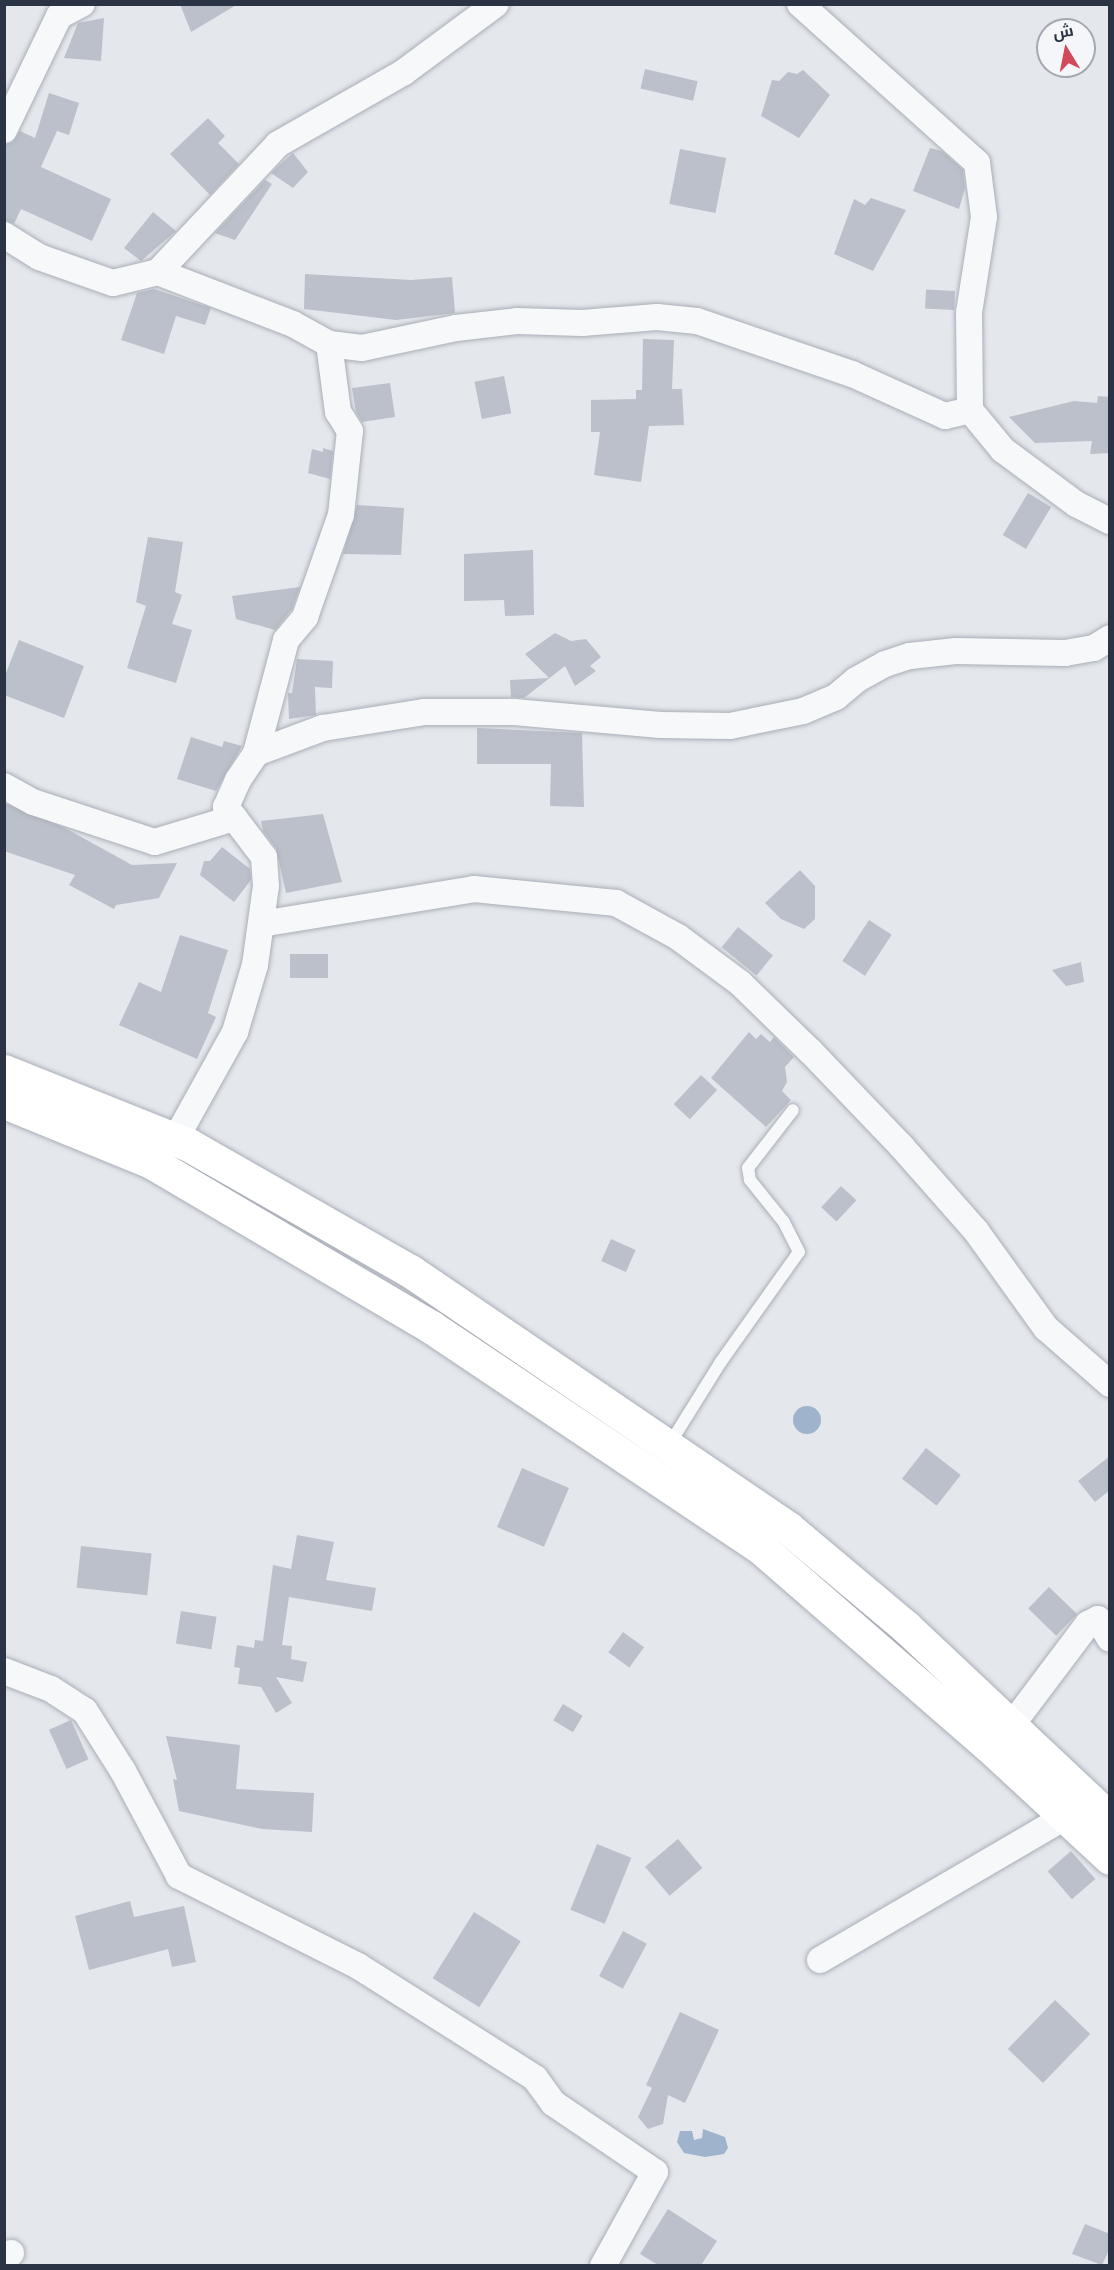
<!DOCTYPE html>
<html>
<head>
<meta charset="utf-8">
<style>
  body { margin:0 }
  #map { position:relative; width:1114px; height:2270px; overflow:hidden; background:#e4e7ec; font-family:"Fira Sans Condensed",Cairo,sans-serif }
  div>[style] { position:absolute }
  [style*='--x'] { left:calc(var(--x)*1px); top:calc(var(--y)*1px); width:calc(var(--w)*1px); rotate:calc(var(--a)*1deg) }
  .water>* { inset:0; background:#9fb4cc }
  .round { border-radius:50% }
  .building>* { inset:0; background:#bbc0ca; transform-origin:0 0 }
  .roads { filter:drop-shadow(0 0 2px #a9aeb7) drop-shadow(0 0 2px #a9aeb7) }
  .lane>* { height:12px; margin:-6px; padding:0 6px; transform-origin:6px; border-radius:6px; background:#f7f8fa }
  .street>* { height:26px; margin:-13px; padding:0 13px; transform-origin:13px; border-radius:13px; background:#f7f8fa }
  .secondary>* { height:33px; margin:-16.5px; padding:0 16.5px; transform-origin:16.5px; border-radius:16.5px; background:#fff }
  span { translate:-50% -50%; white-space:nowrap; text-align:center; line-height:1.15; -webkit-text-stroke:6px #f4f6f9; paint-order:stroke }
  .frame { position:absolute; inset:0; border:6px solid #2b3445; pointer-events:none }
  .north { position:absolute; left:1036px; top:18px; width:60px; height:60px; box-sizing:border-box; background:#f4f6f9; border:2px solid #a4a8b1; border-radius:50%; rotate:350deg; font-size:16px; font-weight:700; line-height:24px; text-align:center; color:#2b3445 }
  .north::after { content:''; display:block; margin:auto; width:21px; height:27px; background:#d1495b; clip-path:polygon(50% 0,100% 100%,50% 72%,0 100%) }
</style>
</head>
<body>
<div id="map">
  <div class="water">
    <div class="round" style="left:793px;top:1406px;width:28px;height:28px"></div>
    <div style="clip-path:polygon(703px 2129px,725px 2137px,728px 2148px,724px 2154px,705px 2157px,684px 2153px,677px 2142px,680px 2131px,692px 2131px,694px 2140px,702px 2138px)"></div>
  </div>
  <div class="building">
    <div style="clip-path:polygon(180px 4px,238px 4px,191px 32px)"></div>
    <div style="clip-path:polygon(104px 18px,101px 61px,64px 58px,78px 23px)"></div>
    <div style="left:645px;top:69px;width:54px;height:20px;rotate:13deg"></div>
    <div style="clip-path:polygon(803px 70px,830px 95px,799px 138px,761px 116px,772px 80px,779px 81px,788px 72px,797px 74px)"></div>
    <div style="clip-path:polygon(49px 93px,79px 103px,69px 135px,57px 131px,41px 167px,111px 199px,92px 241px,21px 209px,14px 224px,4px 220px,4px 145px,13px 142px,20px 131px,35px 138px)"></div>
    <div style="clip-path:polygon(208px 118px,225px 136px,218px 143px,239px 164px,210px 195px,170px 154px)"></div>
    <div style="clip-path:polygon(930px 148px,942px 151px,963px 170px,965px 188px,959px 209px,913px 191px)"></div>
    <div style="left:680px;top:149px;width:47px;height:56px;rotate:11deg"></div>
    <div style="clip-path:polygon(293px 153px,308px 172px,293px 188px,271px 173px)"></div>
    <div style="clip-path:polygon(265px 180px,272px 184px,235px 240px,215px 233px)"></div>
    <div style="clip-path:polygon(871px 198px,906px 210px,873px 271px,834px 254px,854px 199px,865px 205px)"></div>
    <div style="clip-path:polygon(153px 212px,176px 231px,141px 261px,124px 248px)"></div>
    <div style="clip-path:polygon(305px 274px,411px 280px,452px 277px,455px 313px,396px 320px,304px 309px)"></div>
    <div style="clip-path:polygon(154px 289px,211px 308px,205px 325px,176px 316px,164px 354px,121px 340px,137px 293px)"></div>
    <div style="left:955px;top:291px;width:19px;height:29px;rotate:93deg"></div>
    <div style="clip-path:polygon(643px 339px,674px 340px,672px 389px,682px 389px,684px 425px,649px 426px,641px 482px,594px 475px,600px 432px,591px 432px,591px 400px,636px 399px,636px 390px,642px 390px)"></div>
    <div style="left:504px;top:376px;width:38px;height:30px;rotate:79deg"></div>
    <div style="clip-path:polygon(390px 383px,395px 417px,362px 422px,356px 412px,352px 388px)"></div>
    <div style="clip-path:polygon(1098px 396px,1110px 397px,1110px 453px,1090px 454px,1092px 441px,1035px 443px,1009px 417px,1074px 401px,1097px 403px)"></div>
    <div style="clip-path:polygon(323px 448px,333px 451px,330px 479px,308px 473px,312px 449px,323px 452px)"></div>
    <div style="left:1028px;top:493px;width:27px;height:49px;rotate:31deg"></div>
    <div style="clip-path:polygon(357px 505px,404px 508px,401px 555px,343px 554px)"></div>
    <div style="clip-path:polygon(148px 537px,183px 542px,175px 592px,182px 595px,172px 624px,192px 630px,176px 683px,127px 668px,146px 606px,136px 602px)"></div>
    <div style="clip-path:polygon(533px 550px,534px 615px,505px 616px,504px 600px,464px 601px,464px 554px)"></div>
    <div style="clip-path:polygon(300px 587px,292px 609px,275px 630px,236px 619px,232px 596px)"></div>
    <div style="clip-path:polygon(555px 633px,571px 641px,586px 639px,601px 657px,590px 666px,596px 671px,575px 686px,565px 666px,524px 698px,511px 697px,510px 680px,549px 678px,525px 654px)"></div>
    <div style="clip-path:polygon(19px 640px,84px 666px,64px 718px,4px 695px,4px 678px)"></div>
    <div style="clip-path:polygon(297px 659px,333px 661px,332px 688px,315px 687px,316px 715px,289px 719px,288px 693px,292px 693px)"></div>
    <div style="clip-path:polygon(477px 728px,582px 733px,584px 807px,550px 806px,551px 764px,477px 764px)"></div>
    <div style="clip-path:polygon(191px 737px,222px 747px,224px 741px,242px 746px,216px 791px,177px 779px)"></div>
    <div style="clip-path:polygon(4px 803px,65px 828px,132px 865px,177px 863px,159px 898px,116px 905px,114px 909px,69px 885px,75px 875px,4px 851px)"></div>
    <div style="clip-path:polygon(323px 814px,342px 882px,286px 893px,276px 848px,263px 831px,261px 821px)"></div>
    <div style="clip-path:polygon(222px 847px,250px 869px,251px 880px,234px 902px,200px 875px,204px 861px,210px 861px)"></div>
    <div style="clip-path:polygon(800px 870px,815px 886px,815px 919px,804px 929px,781px 919px,765px 903px)"></div>
    <div style="left:869px;top:920px;width:27px;height:49px;rotate:33deg"></div>
    <div style="left:738px;top:927px;width:45px;height:26px;rotate:39deg"></div>
    <div style="clip-path:polygon(180px 935px,228px 950px,208px 1013px,216px 1017px,197px 1059px,119px 1025px,139px 982px,161px 992px)"></div>
    <div style="left:290px;top:954px;width:38px;height:24px"></div>
    <div style="clip-path:polygon(1081px 962px,1084px 982px,1066px 986px,1052px 970px)"></div>
    <div style="clip-path:polygon(749px 1032px,756px 1039px,761px 1034px,770px 1042px,774px 1037px,794px 1057px,785px 1067px,787px 1082px,782px 1091px,791px 1100px,766px 1127px,711px 1078px)"></div>
    <div style="left:701px;top:1075px;width:22px;height:40px;rotate:43deg"></div>
    <div style="left:841px;top:1186px;width:21px;height:29px;rotate:43deg"></div>
    <div style="left:611px;top:1239px;width:27px;height:24px;rotate:24deg"></div>
    <div style="left:926px;top:1448px;width:44px;height:39px;rotate:38deg"></div>
    <div style="clip-path:polygon(1110px 1456px,1110px 1490px,1095px 1502px,1078px 1481px)"></div>
    <div style="left:522px;top:1468px;width:51px;height:64px;rotate:23deg"></div>
    <div style="clip-path:polygon(297px 1535px,334px 1542px,326px 1580px,376px 1588px,372px 1611px,289px 1597px,282px 1645px,292px 1646px,291px 1659px,307px 1662px,303px 1682px,276px 1677px,292px 1703px,276px 1713px,261px 1687px,238px 1684px,240px 1668px,234px 1667px,237px 1645px,254px 1648px,255px 1640px,263px 1641px,273px 1565px,291px 1569px)"></div>
    <div style="left:81px;top:1546px;width:71px;height:42px;rotate:6deg"></div>
    <div style="left:1049px;top:1587px;width:39px;height:30px;rotate:44deg"></div>
    <div style="left:181px;top:1611px;width:36px;height:33px;rotate:9deg"></div>
    <div style="left:623px;top:1632px;width:26px;height:25px;rotate:36deg"></div>
    <div style="left:563px;top:1704px;width:23px;height:19px;rotate:31deg"></div>
    <div style="left:71px;top:1720px;width:43px;height:24px;rotate:66deg"></div>
    <div style="clip-path:polygon(166px 1736px,240px 1745px,236px 1789px,314px 1793px,312px 1832px,262px 1829px,179px 1811px,173px 1779px,177px 1780px)"></div>
    <div style="left:678px;top:1839px;width:38px;height:43px;rotate:50deg"></div>
    <div style="left:597px;top:1844px;width:37px;height:71px;rotate:22deg"></div>
    <div style="left:1071px;top:1851px;width:37px;height:31px;rotate:49deg"></div>
    <div style="clip-path:polygon(130px 1901px,134px 1917px,184px 1906px,196px 1962px,172px 1967px,168px 1949px,89px 1970px,75px 1916px)"></div>
    <div style="left:474px;top:1912px;width:55px;height:78px;rotate:32deg"></div>
    <div style="left:623px;top:1931px;width:27px;height:51px;rotate:28deg"></div>
    <div style="left:1055px;top:2000px;width:49px;height:68px;rotate:44deg"></div>
    <div style="clip-path:polygon(680px 2012px,719px 2030px,685px 2103px,668px 2095px,663px 2124px,648px 2129px,638px 2117px,652px 2088px,646px 2085px)"></div>
    <div style="clip-path:polygon(668px 2209px,717px 2241px,701px 2265px,658px 2265px,640px 2254px)"></div>
    <div style="clip-path:polygon(1085px 2224px,1110px 2234px,1110px 2248px,1102px 2265px,1072px 2254px)"></div>
  </div>
  <div class="roads">
    <div class="lane">
      <div style="--x:669;--y:1445;--w:97;--a:-58.1"></div>
      <div style="--x:720;--y:1363;--w:136;--a:-54.6"></div>
      <div style="--x:799;--y:1252;--w:35;--a:-117"></div>
      <div style="--x:783;--y:1221;--w:53;--a:-128.8"></div>
      <div style="--x:750;--y:1180;--w:12;--a:-99"></div>
      <div style="--x:748;--y:1168;--w:73;--a:-52.2"></div>
    </div>
    <div class="street">
      <div style="--x:800;--y:4;--w:238;--a:41.9"></div>
      <div style="--x:977;--y:163;--w:54;--a:82.6"></div>
      <div style="--x:984;--y:217;--w:97;--a:98.9"></div>
      <div style="--x:969;--y:313;--w:97;--a:89.4"></div>
      <div style="--x:970;--y:410;--w:52;--a:50.5"></div>
      <div style="--x:1003;--y:450;--w:91;--a:36.5"></div>
      <div style="--x:1076;--y:504;--w:38;--a:27"></div>
      <div style="--x:4;--y:130;--w:127;--a:-64.2"></div>
      <div style="--x:59;--y:16;--w:26;--a:-28"></div>
      <div style="--x:4;--y:235;--w:41;--a:32.2"></div>
      <div style="--x:39;--y:257;--w:78;--a:19.4"></div>
      <div style="--x:113;--y:283;--w:46;--a:-13.7"></div>
      <div style="--x:158;--y:272;--w:175;--a:-46.8"></div>
      <div style="--x:278;--y:144;--w:145;--a:-29.7"></div>
      <div style="--x:404;--y:72;--w:114;--a:-36.5"></div>
      <div style="--x:158;--y:272;--w:145;--a:21.1"></div>
      <div style="--x:293;--y:324;--w:41;--a:29.1"></div>
      <div style="--x:329;--y:344;--w:33;--a:7"></div>
      <div style="--x:362;--y:348;--w:96;--a:-12"></div>
      <div style="--x:456;--y:328;--w:61;--a:-6.5"></div>
      <div style="--x:517;--y:321;--w:65;--a:1.8"></div>
      <div style="--x:582;--y:323;--w:75;--a:-4.6"></div>
      <div style="--x:657;--y:317;--w:40;--a:5.7"></div>
      <div style="--x:697;--y:321;--w:164;--a:18.9"></div>
      <div style="--x:852;--y:374;--w:102;--a:24.3"></div>
      <div style="--x:945;--y:416;--w:26;--a:-13"></div>
      <div style="--x:256;--y:753;--w:117;--a:-75.1"></div>
      <div style="--x:286;--y:640;--w:30;--a:-50"></div>
      <div style="--x:305;--y:617;--w:108;--a:-70.6"></div>
      <div style="--x:341;--y:515;--w:84;--a:-83.9"></div>
      <div style="--x:350;--y:431;--w:22;--a:-122"></div>
      <div style="--x:338;--y:412;--w:69;--a:-97.5"></div>
      <div style="--x:4;--y:786;--w:33;--a:29"></div>
      <div style="--x:33;--y:802;--w:128;--a:18.2"></div>
      <div style="--x:155;--y:842;--w:83;--a:-16.9"></div>
      <div style="--x:261;--y:924;--w:216;--a:-9.3"></div>
      <div style="--x:474;--y:889;--w:143;--a:5.6"></div>
      <div style="--x:616;--y:903;--w:71;--a:28.7"></div>
      <div style="--x:678;--y:937;--w:77;--a:36.6"></div>
      <div style="--x:740;--y:983;--w:98;--a:44.2"></div>
      <div style="--x:810;--y:1051;--w:133;--a:46.2"></div>
      <div style="--x:902;--y:1147;--w:112;--a:48.6"></div>
      <div style="--x:976;--y:1231;--w:120;--a:54.2"></div>
      <div style="--x:1046;--y:1328;--w:85;--a:41.2"></div>
      <div style="--x:175;--y:1140;--w:124;--a:-60.9"></div>
      <div style="--x:235;--y:1032;--w:70;--a:-73.4"></div>
      <div style="--x:255;--y:965;--w:80;--a:-82.1"></div>
      <div style="--x:266;--y:886;--w:29;--a:-94"></div>
      <div style="--x:264;--y:857;--w:63;--a:-127.2"></div>
      <div style="--x:226;--y:807;--w:30;--a:-66"></div>
      <div style="--x:238;--y:780;--w:32;--a:-56"></div>
      <div style="--x:256;--y:753;--w:72;--a:-20.5"></div>
      <div style="--x:323;--y:728;--w:102;--a:-9"></div>
      <div style="--x:424;--y:712;--w:90;--a:0"></div>
      <div style="--x:514;--y:712;--w:147;--a:5.1"></div>
      <div style="--x:660;--y:725;--w:70;--a:0.8"></div>
      <div style="--x:730;--y:726;--w:75;--a:-11.6"></div>
      <div style="--x:803;--y:711;--w:36;--a:-23"></div>
      <div style="--x:836;--y:697;--w:26;--a:-40"></div>
      <div style="--x:856;--y:680;--w:33;--a:-29"></div>
      <div style="--x:885;--y:664;--w:26;--a:-18"></div>
      <div style="--x:910;--y:656;--w:46;--a:-6.2"></div>
      <div style="--x:956;--y:651;--w:109;--a:1.1"></div>
      <div style="--x:1065;--y:653;--w:29;--a:-10"></div>
      <div style="--x:1094;--y:648;--w:19;--a:-32"></div>
      <div style="--x:4;--y:1671;--w:50;--a:21"></div>
      <div style="--x:51;--y:1689;--w:40;--a:32.9"></div>
      <div style="--x:85;--y:1711;--w:71;--a:57.7"></div>
      <div style="--x:123;--y:1771;--w:119;--a:61.9"></div>
      <div style="--x:179;--y:1876;--w:200;--a:26.7"></div>
      <div style="--x:358;--y:1966;--w:209;--a:32.3"></div>
      <div style="--x:535;--y:2078;--w:31;--a:54"></div>
      <div style="--x:553;--y:2103;--w:123;--a:34.1"></div>
      <div style="--x:655;--y:2172;--w:107;--a:119"></div>
      <div style="--x:1011;--y:1726;--w:128;--a:-53"></div>
      <div style="--x:1088;--y:1624;--w:11;--a:-27"></div>
      <div style="--x:1098;--y:1619;--w:23;--a:59"></div>
      <div style="--x:820;--y:1960;--w:284;--a:-30.3"></div>
      <div style="--x:4;--y:2260;--w:10;--a:-45"></div>
    </div>
    <div class="secondary">
      <div style="--x:4;--y:1071;--w:199;--a:21.8"></div>
      <div style="--x:189;--y:1145;--w:254;--a:29.7"></div>
      <div style="--x:410;--y:1271;--w:457;--a:34.2"></div>
      <div style="--x:788;--y:1528;--w:154;--a:40"></div>
      <div style="--x:906;--y:1627;--w:280;--a:43.3"></div>
      <div style="--x:4;--y:1102;--w:159;--a:22.2"></div>
      <div style="--x:151;--y:1162;--w:325;--a:30.5"></div>
      <div style="--x:431;--y:1327;--w:396;--a:33.8"></div>
      <div style="--x:760;--y:1547;--w:302;--a:41"></div>
      <div style="--x:988;--y:1745;--w:166;--a:42.8"></div>
    </div>
  </div>
  <div class="frame"></div>
  <div class="north">ش</div>
</div>
</body>
</html>
